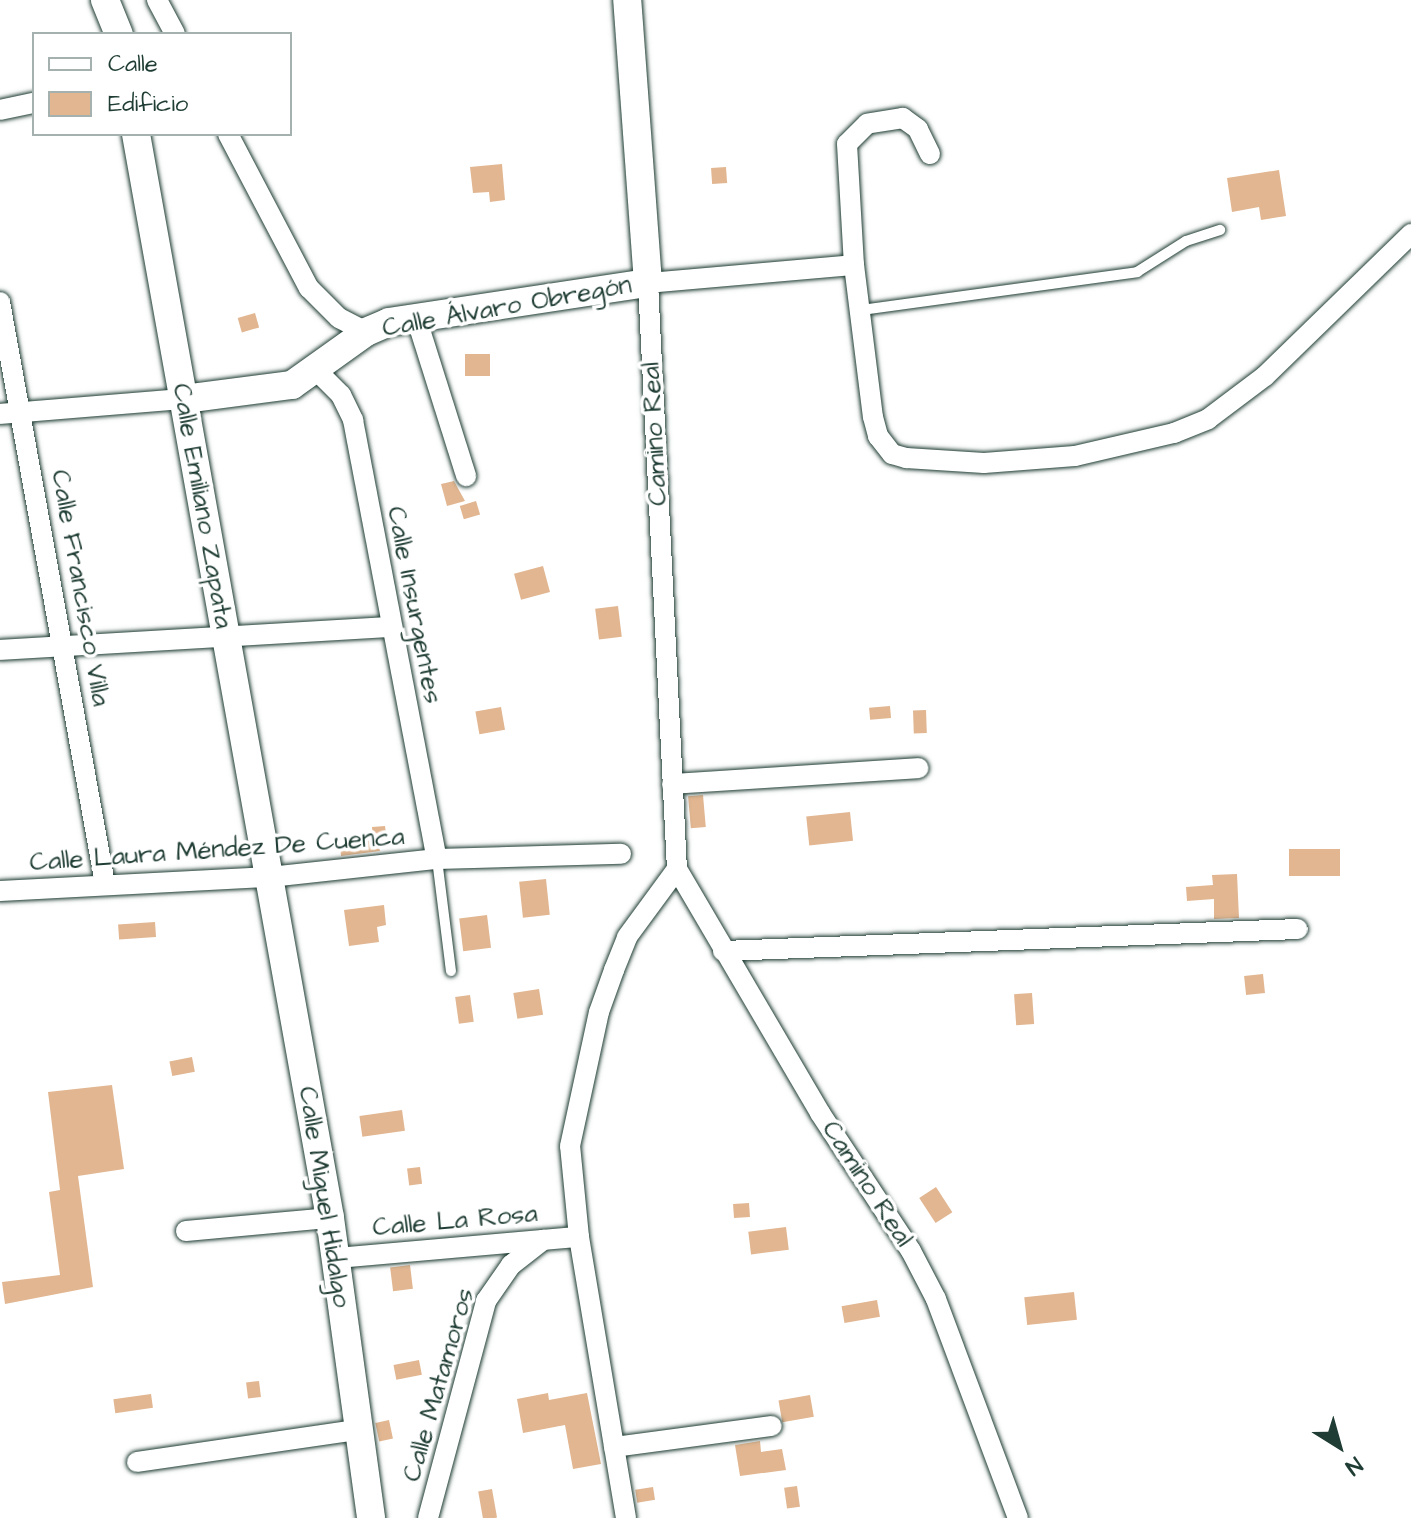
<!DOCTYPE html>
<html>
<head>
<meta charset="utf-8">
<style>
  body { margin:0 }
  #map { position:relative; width:1411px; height:1518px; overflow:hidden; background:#fff; font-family:"Architects Daughter",sans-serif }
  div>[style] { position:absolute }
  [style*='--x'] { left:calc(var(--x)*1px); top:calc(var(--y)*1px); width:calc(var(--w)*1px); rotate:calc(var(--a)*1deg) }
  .building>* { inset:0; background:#e1b691; transform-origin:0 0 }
  .roads { filter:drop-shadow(0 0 2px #1f3d34) drop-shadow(0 0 2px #1f3d34) }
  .lane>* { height:10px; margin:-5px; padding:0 5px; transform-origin:5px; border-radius:5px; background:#fff }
  .street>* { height:20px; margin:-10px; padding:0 10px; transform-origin:10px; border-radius:10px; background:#fff }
  .secondary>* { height:28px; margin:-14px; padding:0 14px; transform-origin:14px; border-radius:14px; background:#fff }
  span { translate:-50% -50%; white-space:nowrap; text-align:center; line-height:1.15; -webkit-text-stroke:7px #fff; paint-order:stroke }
  .street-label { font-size:26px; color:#1f3d34 }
  .legend { position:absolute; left:32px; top:32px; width:260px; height:104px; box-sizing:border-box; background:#fff; border:2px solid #a5b1ae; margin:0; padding:10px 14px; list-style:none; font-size:24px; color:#1f3d34 }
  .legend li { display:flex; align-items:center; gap:16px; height:40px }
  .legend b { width:40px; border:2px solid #a5b1ae }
  .north { position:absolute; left:1299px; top:1406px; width:80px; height:80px; -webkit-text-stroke:6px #fff; paint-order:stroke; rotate:143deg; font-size:22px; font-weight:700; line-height:32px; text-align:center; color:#1f3d34 }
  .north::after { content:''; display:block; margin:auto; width:28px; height:36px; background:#1f3d34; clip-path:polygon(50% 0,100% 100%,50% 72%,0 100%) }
</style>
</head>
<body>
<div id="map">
  <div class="building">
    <div style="clip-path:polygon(502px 164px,505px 200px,490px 202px,489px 192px,473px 193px,470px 167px)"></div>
    <div style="left:726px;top:167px;width:16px;height:15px;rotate:86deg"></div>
    <div style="clip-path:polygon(1279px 170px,1286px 216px,1261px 220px,1259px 207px,1232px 212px,1227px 178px)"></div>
    <div style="left:255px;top:313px;width:15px;height:18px;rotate:74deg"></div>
    <div style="left:465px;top:354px;width:25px;height:22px"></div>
    <div style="clip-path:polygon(454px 481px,465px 501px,447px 506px,441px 484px)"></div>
    <div style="left:476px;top:501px;width:14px;height:17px;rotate:73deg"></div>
    <div style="left:543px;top:566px;width:27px;height:30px;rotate:75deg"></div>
    <div style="left:618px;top:606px;width:31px;height:23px;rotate:83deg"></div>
    <div style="left:890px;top:706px;width:12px;height:21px;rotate:85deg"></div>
    <div style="left:501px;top:707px;width:23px;height:26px;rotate:80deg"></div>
    <div style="left:926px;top:710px;width:23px;height:13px;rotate:88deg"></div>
    <div style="left:703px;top:795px;width:32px;height:15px;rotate:85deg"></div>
    <div style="left:850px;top:812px;width:29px;height:44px;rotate:84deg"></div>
    <div style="clip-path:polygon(385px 826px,387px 841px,378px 842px,380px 851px,341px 856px,340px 845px,373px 840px,372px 827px)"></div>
    <div style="left:1340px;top:849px;width:27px;height:51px;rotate:90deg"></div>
    <div style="clip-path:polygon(1237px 874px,1239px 918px,1214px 919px,1214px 899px,1187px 901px,1186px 887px,1213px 885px,1212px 875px)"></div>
    <div style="left:546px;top:879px;width:36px;height:27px;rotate:84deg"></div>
    <div style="clip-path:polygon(384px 905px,386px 925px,377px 927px,379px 942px,349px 946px,344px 910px)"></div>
    <div style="left:487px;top:915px;width:33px;height:28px;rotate:83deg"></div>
    <div style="left:155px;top:922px;width:15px;height:37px;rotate:86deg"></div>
    <div style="left:1263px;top:974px;width:19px;height:19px;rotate:84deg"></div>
    <div style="left:539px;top:989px;width:26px;height:26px;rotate:81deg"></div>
    <div style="left:1032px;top:993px;width:31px;height:18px;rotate:86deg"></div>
    <div style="left:470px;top:995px;width:27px;height:15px;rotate:82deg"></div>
    <div style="left:192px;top:1057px;width:15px;height:23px;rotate:79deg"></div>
    <div style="clip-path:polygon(112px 1085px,124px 1169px,78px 1176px,93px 1287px,5px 1304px,2px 1282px,60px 1275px,49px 1192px,60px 1190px,48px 1092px)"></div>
    <div style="left:402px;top:1110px;width:21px;height:43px;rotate:82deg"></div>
    <div style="left:420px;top:1167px;width:17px;height:13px;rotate:83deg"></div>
    <div style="left:936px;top:1187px;width:30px;height:20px;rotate:57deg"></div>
    <div style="left:749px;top:1203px;width:14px;height:16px;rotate:86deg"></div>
    <div style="left:786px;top:1227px;width:23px;height:38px;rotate:83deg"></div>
    <div style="left:410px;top:1265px;width:24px;height:20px;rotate:83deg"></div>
    <div style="left:1074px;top:1292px;width:28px;height:50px;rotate:84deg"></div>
    <div style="left:877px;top:1300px;width:17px;height:36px;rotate:80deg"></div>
    <div style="left:419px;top:1360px;width:15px;height:26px;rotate:79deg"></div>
    <div style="left:259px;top:1381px;width:16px;height:13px;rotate:83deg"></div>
    <div style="clip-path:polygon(548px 1393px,549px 1400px,587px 1393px,601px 1464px,573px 1469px,565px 1425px,523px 1433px,517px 1399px)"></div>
    <div style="left:151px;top:1394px;width:14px;height:38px;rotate:82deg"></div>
    <div style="left:810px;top:1395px;width:22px;height:32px;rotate:80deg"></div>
    <div style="left:389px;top:1420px;width:19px;height:14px;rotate:78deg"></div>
    <div style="clip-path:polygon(760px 1441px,761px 1452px,782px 1449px,786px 1470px,740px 1476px,735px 1445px)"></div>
    <div style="left:797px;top:1486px;width:21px;height:13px;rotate:82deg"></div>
    <div style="left:653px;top:1487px;width:13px;height:18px;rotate:81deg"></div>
    <div style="left:492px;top:1489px;width:29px;height:14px;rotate:80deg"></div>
  </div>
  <div class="roads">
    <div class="lane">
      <div style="--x:861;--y:310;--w:279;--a:-7.8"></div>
      <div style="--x:1137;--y:272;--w:58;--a:-32.3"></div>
      <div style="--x:1186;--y:241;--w:36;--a:-18"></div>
      <div style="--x:437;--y:859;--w:113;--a:82.9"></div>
    </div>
    <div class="street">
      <div style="--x:157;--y:0;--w:38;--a:62"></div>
      <div style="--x:0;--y:110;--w:35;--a:-12"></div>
      <div style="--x:228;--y:134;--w:174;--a:62.3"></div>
      <div style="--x:309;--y:288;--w:42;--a:45"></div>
      <div style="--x:339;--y:318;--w:30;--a:27"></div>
      <div style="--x:930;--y:154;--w:28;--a:-116"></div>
      <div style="--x:918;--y:129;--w:19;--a:-144"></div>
      <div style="--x:903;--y:118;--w:36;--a:171"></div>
      <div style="--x:867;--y:124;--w:28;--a:135"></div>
      <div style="--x:847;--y:144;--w:121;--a:86.7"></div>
      <div style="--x:854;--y:265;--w:153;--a:82.9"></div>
      <div style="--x:873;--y:417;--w:20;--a:75"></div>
      <div style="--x:878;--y:436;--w:23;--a:52"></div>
      <div style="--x:892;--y:454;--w:15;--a:16"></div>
      <div style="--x:906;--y:458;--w:78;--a:3.7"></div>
      <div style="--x:984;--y:463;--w:91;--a:-4.4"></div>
      <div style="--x:1075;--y:456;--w:102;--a:-13.1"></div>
      <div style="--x:1174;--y:433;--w:37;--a:-22"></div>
      <div style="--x:1208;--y:419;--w:71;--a:-37"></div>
      <div style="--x:1265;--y:376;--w:204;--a:-44.2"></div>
      <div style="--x:854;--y:265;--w:207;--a:175"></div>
      <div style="--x:648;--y:283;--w:587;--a:87.17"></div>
      <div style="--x:677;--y:869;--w:283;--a:59.6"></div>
      <div style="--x:820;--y:1113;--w:165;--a:56.6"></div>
      <div style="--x:911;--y:1251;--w:54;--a:62.5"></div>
      <div style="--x:936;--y:1299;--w:234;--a:69.5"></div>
      <div style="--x:0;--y:302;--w:591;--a:79.77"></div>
      <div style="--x:416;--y:317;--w:167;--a:72.5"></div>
      <div style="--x:317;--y:371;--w:34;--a:45"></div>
      <div style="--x:341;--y:395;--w:28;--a:64"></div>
      <div style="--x:353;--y:420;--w:447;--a:79.2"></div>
      <div style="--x:0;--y:414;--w:185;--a:-4.7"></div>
      <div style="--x:0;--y:650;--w:392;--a:-3.4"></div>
      <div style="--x:672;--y:784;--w:247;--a:-3.7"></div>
      <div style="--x:0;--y:891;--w:270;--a:-3"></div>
      <div style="--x:270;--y:877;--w:168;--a:-6.2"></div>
      <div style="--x:437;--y:859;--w:184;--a:-1.6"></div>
      <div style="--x:723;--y:951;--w:575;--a:-2.19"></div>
      <div style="--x:186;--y:1231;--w:145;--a:-5.2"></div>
      <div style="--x:337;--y:1258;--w:243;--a:-5"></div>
      <div style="--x:614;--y:1447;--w:159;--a:-7.6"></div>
      <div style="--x:137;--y:1462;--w:222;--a:-8.3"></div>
      <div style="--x:428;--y:1518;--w:225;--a:-75"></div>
      <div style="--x:486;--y:1301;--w:44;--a:-55.2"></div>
      <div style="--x:511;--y:1265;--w:41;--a:-38"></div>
      <div style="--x:626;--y:1518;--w:285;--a:-99.5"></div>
      <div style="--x:579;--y:1237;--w:91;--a:-95.6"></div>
      <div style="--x:570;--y:1146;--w:137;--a:-77.8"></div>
      <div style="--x:599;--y:1012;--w:45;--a:-70.3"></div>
      <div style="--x:614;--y:970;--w:35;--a:-68"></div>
      <div style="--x:627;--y:937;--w:84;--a:-53.7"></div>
    </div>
    <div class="secondary">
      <div style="--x:105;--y:0;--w:37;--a:68"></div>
      <div style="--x:136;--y:134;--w:1101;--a:79.85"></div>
      <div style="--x:330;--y:1218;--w:303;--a:82.2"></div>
      <div style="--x:184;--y:399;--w:109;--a:-7.4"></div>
      <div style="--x:292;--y:385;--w:91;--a:-35.6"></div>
      <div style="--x:366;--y:332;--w:25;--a:-23"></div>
      <div style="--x:389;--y:322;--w:262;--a:-8.6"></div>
      <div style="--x:648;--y:283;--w:284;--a:-94.2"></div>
    </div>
  </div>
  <div class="street-label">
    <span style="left:507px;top:307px;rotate:-10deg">Calle Álvaro Obregón</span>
    <span style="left:655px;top:434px;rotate:-93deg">Camino Real</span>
    <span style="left:202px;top:506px;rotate:80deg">Calle Emiliano Zapata</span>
    <span style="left:80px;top:588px;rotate:80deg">Calle Francisco Villa</span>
    <span style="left:414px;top:605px;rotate:79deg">Calle Insurgentes</span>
    <span style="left:217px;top:850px;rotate:-4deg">Calle Laura Méndez De Cuenca</span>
    <span style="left:867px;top:1184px;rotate:57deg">Camino Real</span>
    <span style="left:324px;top:1197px;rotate:81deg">Calle Miguel Hidalgo</span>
    <span style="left:455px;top:1221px;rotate:-5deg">Calle La Rosa</span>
    <span style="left:439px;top:1385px;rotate:-74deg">Calle Matamoros</span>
  </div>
  <ul class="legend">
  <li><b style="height:10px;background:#fff"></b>Calle</li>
  <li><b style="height:22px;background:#e1b691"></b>Edificio</li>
  </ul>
  <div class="north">N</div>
</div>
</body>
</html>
